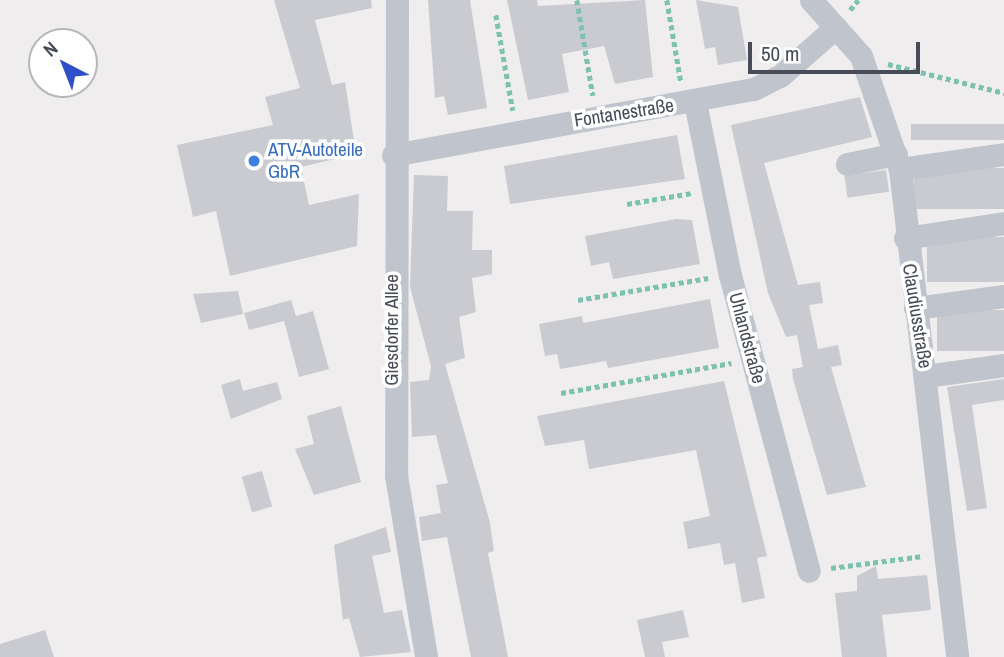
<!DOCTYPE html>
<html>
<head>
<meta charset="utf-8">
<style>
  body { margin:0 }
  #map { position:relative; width:1004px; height:657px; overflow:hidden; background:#efeded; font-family:"Archivo Narrow",sans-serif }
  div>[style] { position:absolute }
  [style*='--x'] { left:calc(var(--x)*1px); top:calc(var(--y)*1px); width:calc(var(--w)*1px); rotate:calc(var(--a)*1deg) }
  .building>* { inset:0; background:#cacbd1; transform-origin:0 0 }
  .path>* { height:4.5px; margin-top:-2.25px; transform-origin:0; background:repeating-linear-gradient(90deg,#7cc2af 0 5px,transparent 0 8.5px) }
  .minor>* { height:23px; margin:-11.5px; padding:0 11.5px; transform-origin:11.5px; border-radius:11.5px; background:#bfc4cd }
  .dots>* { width:19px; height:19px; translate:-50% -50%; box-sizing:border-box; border:4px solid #fff; border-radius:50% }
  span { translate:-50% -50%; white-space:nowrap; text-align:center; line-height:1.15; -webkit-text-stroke:7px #fff; paint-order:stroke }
  .street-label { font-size:19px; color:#474c58 }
  .shop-label { font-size:19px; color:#366cbe }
  .left { translate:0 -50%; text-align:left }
  .north { position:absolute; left:28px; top:28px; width:70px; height:70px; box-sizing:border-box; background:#fff; border:2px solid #b5b7bc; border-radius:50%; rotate:318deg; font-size:19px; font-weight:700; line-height:28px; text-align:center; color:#474c58 }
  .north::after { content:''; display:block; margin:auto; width:24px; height:32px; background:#2e4fc8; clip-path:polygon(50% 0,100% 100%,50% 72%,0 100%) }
  .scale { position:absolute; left:748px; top:42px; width:172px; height:32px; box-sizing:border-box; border:4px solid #474c58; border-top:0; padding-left:9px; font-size:21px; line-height:24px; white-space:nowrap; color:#474c58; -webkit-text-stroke:5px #fff; paint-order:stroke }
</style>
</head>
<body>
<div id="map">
  <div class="building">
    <div style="clip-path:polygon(274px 0,371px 0,372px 8px,315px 20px,332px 85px,345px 82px,356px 154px,301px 167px,309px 205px,359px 194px,357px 246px,230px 276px,216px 211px,193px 217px,177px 145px,273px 125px,265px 97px,300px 88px)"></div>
    <div style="clip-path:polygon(428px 0,470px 0,487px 108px,448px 115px,444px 96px,435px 98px)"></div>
    <div style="clip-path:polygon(507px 0,537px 0,538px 6px,645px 0,653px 77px,615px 84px,604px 46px,562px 54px,569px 92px,528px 100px)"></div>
    <div style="clip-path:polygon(696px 0,738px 7px,747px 60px,718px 65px,715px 47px,705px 49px)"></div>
    <div style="clip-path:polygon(860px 97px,872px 137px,764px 163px,798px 285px,820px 282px,823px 303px,809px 305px,818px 349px,838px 345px,842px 365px,831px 367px,866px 487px,827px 495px,793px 379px,792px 369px,803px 367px,797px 335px,786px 337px,768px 293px,731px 125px)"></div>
    <div style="left:1004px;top:124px;width:16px;height:93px;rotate:90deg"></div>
    <div style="clip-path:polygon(677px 135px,685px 179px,510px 204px,504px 166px)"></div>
    <div style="left:1004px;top:168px;width:41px;height:90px;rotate:90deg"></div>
    <div style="left:886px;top:170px;width:22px;height:42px;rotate:82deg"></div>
    <div style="clip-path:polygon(414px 175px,448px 176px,447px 211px,473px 211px,472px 250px,492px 250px,492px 274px,472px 278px,476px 312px,459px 317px,465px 358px,445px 364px,490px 523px,494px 551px,488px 553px,508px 657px,471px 657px,447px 537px,422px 541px,419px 517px,441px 513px,436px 485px,448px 483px,436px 435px,412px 437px,410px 382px,429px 380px,431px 366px,410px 287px)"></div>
    <div style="clip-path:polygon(676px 219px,692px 220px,700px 264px,613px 279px,609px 262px,591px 266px,585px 236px)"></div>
    <div style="left:1004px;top:237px;width:45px;height:77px;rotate:90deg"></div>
    <div style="clip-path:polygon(238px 291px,243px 314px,201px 323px,193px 294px)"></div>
    <div style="clip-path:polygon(710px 299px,719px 348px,608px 368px,606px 361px,560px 369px,557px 354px,545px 356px,539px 324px,582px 316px,583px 323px)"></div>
    <div style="clip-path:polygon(291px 300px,296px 316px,313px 311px,329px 369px,299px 377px,284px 321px,249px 330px,244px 313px)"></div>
    <div style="left:1004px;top:310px;width:41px;height:67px;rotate:90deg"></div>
    <div style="clip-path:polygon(240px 379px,243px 391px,277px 382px,282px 399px,231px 419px,221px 385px)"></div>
    <div style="clip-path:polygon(1004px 379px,1004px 400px,972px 405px,987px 508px,967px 511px,947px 387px)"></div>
    <div style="clip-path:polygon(724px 381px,767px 556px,757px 558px,765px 598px,742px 603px,735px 563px,724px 565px,720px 543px,688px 549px,683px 522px,710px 516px,696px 450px,589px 469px,584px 440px,545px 446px,537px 416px)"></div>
    <div style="clip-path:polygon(341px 406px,361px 482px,314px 495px,295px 449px,314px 444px,307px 416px)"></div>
    <div style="left:262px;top:471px;width:37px;height:21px;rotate:74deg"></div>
    <div style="clip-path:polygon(386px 527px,391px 552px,372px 556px,384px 613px,402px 610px,411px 652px,360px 657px,349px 618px,343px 620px,334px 545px)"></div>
    <div style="clip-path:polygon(876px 566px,878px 579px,927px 575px,931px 610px,882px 615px,887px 657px,842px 657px,835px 593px,857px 591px,857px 576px)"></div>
    <div style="clip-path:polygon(683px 610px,689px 637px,662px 642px,665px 657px,645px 657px,637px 620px)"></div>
    <div style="clip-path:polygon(45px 630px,54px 657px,0 657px,0 644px)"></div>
  </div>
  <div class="path">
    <div style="--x:577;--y:0;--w:97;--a:80.5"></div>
    <div style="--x:667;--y:0;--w:83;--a:80.3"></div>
    <div style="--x:850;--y:10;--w:13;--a:-51"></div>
    <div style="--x:496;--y:15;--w:97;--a:79.9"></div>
    <div style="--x:888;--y:64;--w:120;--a:14"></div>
    <div style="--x:627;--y:204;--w:66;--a:-9.6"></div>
    <div style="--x:578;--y:300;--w:132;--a:-9.6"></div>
    <div style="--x:561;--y:393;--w:173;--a:-10"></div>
    <div style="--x:831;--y:568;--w:93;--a:-7.4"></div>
  </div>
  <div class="minor">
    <div style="--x:397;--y:0;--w:475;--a:90.1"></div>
    <div style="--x:396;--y:475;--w:184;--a:80.6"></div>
    <div style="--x:811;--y:0;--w:75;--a:48.2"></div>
    <div style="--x:861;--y:56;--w:120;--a:71"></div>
    <div style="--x:900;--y:169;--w:491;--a:83.3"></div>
    <div style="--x:695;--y:102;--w:177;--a:78.6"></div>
    <div style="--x:730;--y:275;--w:306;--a:75.1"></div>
    <div style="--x:393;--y:155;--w:367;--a:-10.4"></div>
    <div style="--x:754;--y:89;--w:29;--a:-27"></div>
    <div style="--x:780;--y:76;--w:74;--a:-41.2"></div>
    <div style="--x:847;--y:164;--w:50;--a:-11.5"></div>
    <div style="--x:900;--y:169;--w:105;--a:-8.2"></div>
    <div style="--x:905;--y:238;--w:100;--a:-8.6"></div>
    <div style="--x:915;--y:308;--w:90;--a:-7.7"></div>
    <div style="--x:926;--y:376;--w:79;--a:-8"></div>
  </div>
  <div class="dots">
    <div style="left:254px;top:161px;background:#3f7fe0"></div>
  </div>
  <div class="street-label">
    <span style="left:624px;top:113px;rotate:-9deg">Fontanestraße</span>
    <span style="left:917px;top:316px;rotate:81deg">Claudiusstraße</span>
    <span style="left:392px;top:330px;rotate:-90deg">Giesdorfer Allee</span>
    <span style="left:747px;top:338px;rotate:75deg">Uhlandstraße</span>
  </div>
  <div class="shop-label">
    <span class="left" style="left:268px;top:161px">ATV-Autoteile<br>GbR</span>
  </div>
  <div class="north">N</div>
  <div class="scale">50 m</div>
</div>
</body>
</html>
